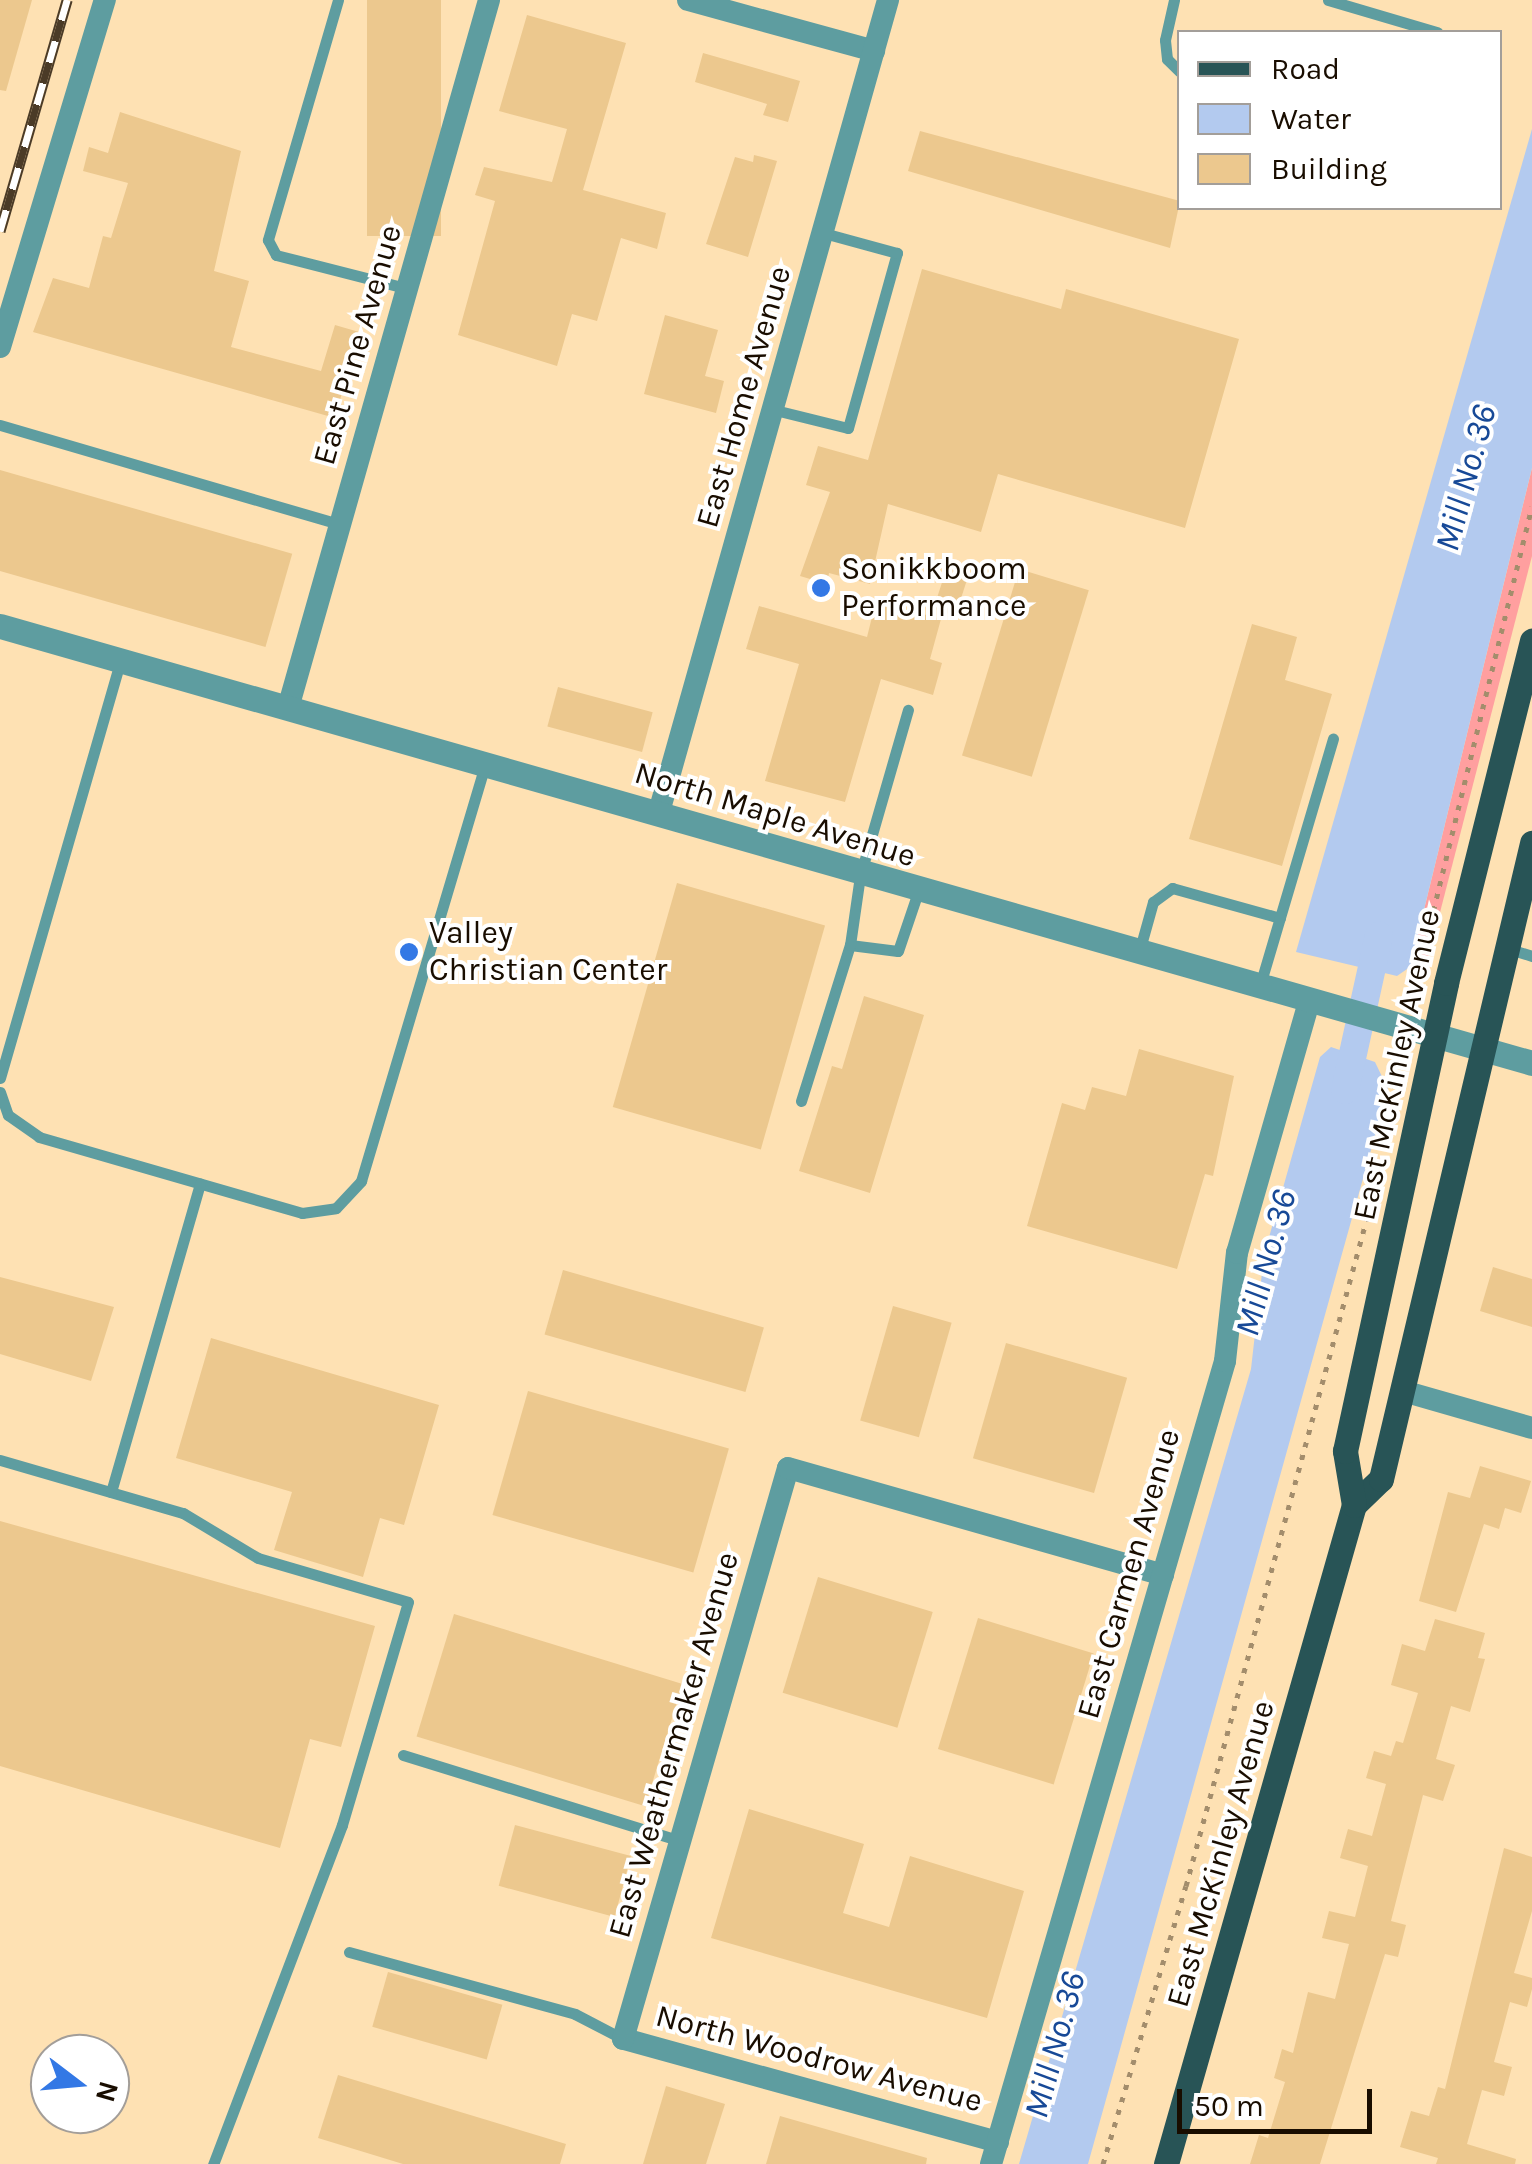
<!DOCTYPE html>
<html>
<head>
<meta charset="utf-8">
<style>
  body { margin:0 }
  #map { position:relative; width:1532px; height:2164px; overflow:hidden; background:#fee1b3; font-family:Karla,sans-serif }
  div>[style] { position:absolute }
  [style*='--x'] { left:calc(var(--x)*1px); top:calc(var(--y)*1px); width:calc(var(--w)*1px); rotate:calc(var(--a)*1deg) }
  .green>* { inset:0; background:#ff9f9f }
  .water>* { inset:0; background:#b3caef }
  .canal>* { height:28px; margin:-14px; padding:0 14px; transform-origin:14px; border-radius:14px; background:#b3caef }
  .building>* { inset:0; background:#ecc88e; transform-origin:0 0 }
  .path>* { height:5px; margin-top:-2.5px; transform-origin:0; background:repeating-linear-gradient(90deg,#a38d6c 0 5px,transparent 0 13px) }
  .service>* { height:11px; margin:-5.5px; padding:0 5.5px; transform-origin:5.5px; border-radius:5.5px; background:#5e9da0 }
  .minor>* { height:22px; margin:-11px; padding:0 11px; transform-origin:11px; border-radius:11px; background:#5e9da0 }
  .tertiary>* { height:25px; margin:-12.5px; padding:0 12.5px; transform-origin:12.5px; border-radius:12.5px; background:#5e9da0 }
  .primary>* { height:25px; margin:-12.5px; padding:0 12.5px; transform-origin:12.5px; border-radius:12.5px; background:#285456 }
  .rail>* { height:11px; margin-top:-5.5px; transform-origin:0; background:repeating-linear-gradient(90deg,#fff 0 22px,#4b3b27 0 44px); box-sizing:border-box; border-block:2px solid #4b3b27 }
  .dots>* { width:28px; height:28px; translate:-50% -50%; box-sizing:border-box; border:5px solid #fff; border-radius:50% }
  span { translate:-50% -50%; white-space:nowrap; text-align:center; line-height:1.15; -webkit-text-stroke:8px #fff; paint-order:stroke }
  .street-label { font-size:32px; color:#190d00 }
  .poi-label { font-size:32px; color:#190d00 }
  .left { translate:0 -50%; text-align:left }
  .water-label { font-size:35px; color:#174997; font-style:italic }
  .legend { position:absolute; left:1177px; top:30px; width:325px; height:180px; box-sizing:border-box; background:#fff; border:2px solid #a39e99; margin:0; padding:12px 18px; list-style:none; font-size:30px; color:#190d00 }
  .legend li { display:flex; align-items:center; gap:20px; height:50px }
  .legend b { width:50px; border:2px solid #a39e99 }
  .north { position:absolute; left:30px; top:2034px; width:100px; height:100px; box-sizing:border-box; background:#fff; border:2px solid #a39e99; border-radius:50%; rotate:106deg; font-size:28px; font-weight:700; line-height:40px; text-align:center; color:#190d00 }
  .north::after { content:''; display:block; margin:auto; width:35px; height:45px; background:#3378e5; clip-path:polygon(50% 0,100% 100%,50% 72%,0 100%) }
  .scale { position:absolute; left:1177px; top:2089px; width:195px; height:45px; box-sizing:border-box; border:5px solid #190d00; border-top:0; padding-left:12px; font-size:30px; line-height:35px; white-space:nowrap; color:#190d00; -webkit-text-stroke:8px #fff; paint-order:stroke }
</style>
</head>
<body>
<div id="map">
  <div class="green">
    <div style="clip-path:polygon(1532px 468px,1532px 556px,1429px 955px,1410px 967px)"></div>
  </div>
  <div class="water">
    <div style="clip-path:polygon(1532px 129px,1532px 468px,1410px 967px,1397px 976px,1296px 952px)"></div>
    <div style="clip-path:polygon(1331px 1047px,1375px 1062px,1388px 1089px,1088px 2164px,1019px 2164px,1251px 1369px,1264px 1255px,1320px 1057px)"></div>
  </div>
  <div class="canal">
    <div style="--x:1345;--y:1090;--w:158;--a:-77.6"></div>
  </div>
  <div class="building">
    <div style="clip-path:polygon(0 0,32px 0,6px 91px,0 90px)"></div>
    <div style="left:367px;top:0;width:74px;height:236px"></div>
    <div style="clip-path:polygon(527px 15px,626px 43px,583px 190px,666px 213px,657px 249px,621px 238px,597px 321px,572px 314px,557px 366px,458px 335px,495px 201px,475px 195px,484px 167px,552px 182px,567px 129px,499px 111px)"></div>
    <div style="clip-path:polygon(703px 53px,800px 81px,788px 122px,763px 115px,767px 104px,695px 82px)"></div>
    <div style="clip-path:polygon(120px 112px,241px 151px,214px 271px,249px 281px,231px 347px,321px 371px,335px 325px,359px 332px,335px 418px,33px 332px,53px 278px,89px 288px,103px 236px,111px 238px,128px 183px,83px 171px,89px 147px,108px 153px)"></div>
    <div style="clip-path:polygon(920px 131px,1180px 201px,1170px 248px,908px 171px)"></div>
    <div style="clip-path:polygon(754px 155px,777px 161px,748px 257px,706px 244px,735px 157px,753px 162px)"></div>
    <div style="clip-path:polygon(922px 269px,1061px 309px,1066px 289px,1239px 339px,1185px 528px,998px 474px,981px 532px,888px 504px,870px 584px,829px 573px,827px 584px,800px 576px,830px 492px,806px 485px,818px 446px,868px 460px)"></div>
    <div style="clip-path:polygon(665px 315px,718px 330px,705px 376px,724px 381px,716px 413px,644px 394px)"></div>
    <div style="left:0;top:470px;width:304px;height:97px;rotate:16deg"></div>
    <div style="left:948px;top:564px;width:23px;height:47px;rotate:18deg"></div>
    <div style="left:1019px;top:569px;width:73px;height:195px;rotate:17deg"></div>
    <div style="clip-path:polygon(876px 601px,941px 619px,930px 659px,942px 663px,933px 695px,881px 679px,845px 802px,765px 781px,799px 664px,746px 649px,759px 606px,867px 637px)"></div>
    <div style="clip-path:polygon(1252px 624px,1297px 637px,1285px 680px,1332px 694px,1282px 866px,1189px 839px)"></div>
    <div style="left:558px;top:687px;width:98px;height:41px;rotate:15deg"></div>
    <div style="left:677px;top:883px;width:154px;height:233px;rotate:16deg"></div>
    <div style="clip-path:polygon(864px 996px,924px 1015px,870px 1193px,799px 1171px,832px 1066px,842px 1069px)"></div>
    <div style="clip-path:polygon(1139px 1049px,1234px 1076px,1213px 1176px,1205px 1174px,1177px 1269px,1027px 1226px,1062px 1103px,1085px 1110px,1092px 1087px,1126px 1096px)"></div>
    <div style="clip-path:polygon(1493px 1267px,1532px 1279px,1532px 1327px,1480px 1311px)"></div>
    <div style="left:563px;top:1270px;width:209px;height:67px;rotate:16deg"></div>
    <div style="clip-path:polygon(0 1277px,114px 1307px,91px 1381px,0 1354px)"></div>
    <div style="left:893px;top:1306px;width:61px;height:119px;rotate:16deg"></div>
    <div style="clip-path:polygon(211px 1338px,439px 1405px,404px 1525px,380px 1518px,363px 1577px,274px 1550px,292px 1492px,176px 1458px)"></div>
    <div style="left:1006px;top:1343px;width:126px;height:120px;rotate:16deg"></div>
    <div style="left:528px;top:1391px;width:209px;height:129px;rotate:16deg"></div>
    <div style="clip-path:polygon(1480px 1466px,1531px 1481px,1521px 1513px,1505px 1508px,1499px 1529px,1484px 1524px,1456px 1612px,1419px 1601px,1448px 1492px,1470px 1498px)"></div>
    <div style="clip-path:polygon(0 1521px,375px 1626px,341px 1747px,310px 1739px,280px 1848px,0 1766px)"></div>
    <div style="left:818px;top:1577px;width:120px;height:121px;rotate:17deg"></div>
    <div style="left:454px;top:1614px;width:239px;height:128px;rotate:17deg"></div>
    <div style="left:978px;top:1618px;width:121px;height:137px;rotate:17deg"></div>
    <div style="clip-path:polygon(1435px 1619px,1485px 1633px,1478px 1658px,1485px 1659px,1470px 1712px,1451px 1706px,1436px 1759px,1455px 1765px,1443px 1801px,1423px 1795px,1391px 1921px,1406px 1925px,1398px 1957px,1385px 1954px,1320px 2164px,1250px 2164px,1259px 2135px,1268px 2138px,1285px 2082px,1274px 2078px,1282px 2049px,1293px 2053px,1308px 1992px,1335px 1999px,1349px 1944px,1322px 1938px,1329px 1911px,1355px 1917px,1368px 1866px,1340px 1858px,1348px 1829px,1372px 1836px,1386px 1784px,1366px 1778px,1374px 1751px,1391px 1756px,1396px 1741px,1403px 1743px,1418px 1693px,1391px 1685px,1402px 1644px,1425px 1651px)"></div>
    <div style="clip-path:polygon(749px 1809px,864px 1844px,843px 1913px,889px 1927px,910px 1856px,1024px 1891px,987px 2018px,711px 1938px)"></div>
    <div style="left:515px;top:1825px;width:120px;height:63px;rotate:15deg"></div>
    <div style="clip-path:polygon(1504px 1848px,1532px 1857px,1532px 1911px,1514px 1973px,1532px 1978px,1532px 1989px,1527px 2007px,1510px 2002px,1494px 2062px,1512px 2067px,1504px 2096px,1482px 2090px,1467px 2144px,1516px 2159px,1515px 2164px,1436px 2164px,1438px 2158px,1400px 2147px,1411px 2111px,1429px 2116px,1438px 2087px,1445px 2089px)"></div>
    <div style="left:388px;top:1972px;width:119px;height:57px;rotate:16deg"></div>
    <div style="clip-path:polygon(338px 2075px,566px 2144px,560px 2164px,403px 2164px,318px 2138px)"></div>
    <div style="clip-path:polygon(666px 2086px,725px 2104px,706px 2164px,643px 2164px)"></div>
    <div style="clip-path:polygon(780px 2116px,927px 2158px,926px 2164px,766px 2164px)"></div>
  </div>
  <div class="path">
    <div style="--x:1418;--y:974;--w:481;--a:-76.3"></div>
    <div style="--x:1391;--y:1070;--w:22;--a:77"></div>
    <div style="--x:1103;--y:2164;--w:290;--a:-73.4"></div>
    <div style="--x:1186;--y:1886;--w:692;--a:-74.84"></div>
  </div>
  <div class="service">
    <div style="--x:338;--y:0;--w:250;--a:106.3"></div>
    <div style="--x:268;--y:240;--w:17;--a:62"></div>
    <div style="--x:276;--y:255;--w:137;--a:14.3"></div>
    <div style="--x:1174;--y:0;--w:41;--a:102.7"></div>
    <div style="--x:1165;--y:40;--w:19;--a:84"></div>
    <div style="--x:1167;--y:59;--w:18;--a:45"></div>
    <div style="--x:1328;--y:0;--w:114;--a:16.4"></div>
    <div style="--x:775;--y:410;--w:75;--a:13.9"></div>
    <div style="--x:848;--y:428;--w:182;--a:-74.4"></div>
    <div style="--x:897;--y:253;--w:76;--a:-164.7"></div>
    <div style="--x:0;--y:425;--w:353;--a:16.3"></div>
    <div style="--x:850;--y:945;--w:48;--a:7.1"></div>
    <div style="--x:898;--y:951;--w:62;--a:-71.3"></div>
    <div style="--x:1506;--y:948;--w:27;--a:17"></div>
    <div style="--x:1139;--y:952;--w:52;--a:-74.4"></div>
    <div style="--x:1153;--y:902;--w:24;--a:-36"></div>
    <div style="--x:1172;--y:888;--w:112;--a:15.5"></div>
    <div style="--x:1260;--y:985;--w:257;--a:-73.5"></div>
    <div style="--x:0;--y:1078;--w:434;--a:-73.9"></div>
    <div style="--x:0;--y:1092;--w:24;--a:71"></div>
    <div style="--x:8;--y:1115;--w:38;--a:35"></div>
    <div style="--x:39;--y:1137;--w:274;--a:16.1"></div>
    <div style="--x:302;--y:1213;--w:34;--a:-8"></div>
    <div style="--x:336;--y:1208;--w:37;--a:-47"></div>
    <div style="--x:361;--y:1181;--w:430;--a:-73.4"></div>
    <div style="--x:801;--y:1101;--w:164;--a:-72.6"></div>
    <div style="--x:850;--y:945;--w:70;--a:-81.8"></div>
    <div style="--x:860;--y:876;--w:173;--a:-73.9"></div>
    <div style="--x:0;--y:1460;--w:191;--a:16.2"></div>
    <div style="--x:183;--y:1513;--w:87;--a:31"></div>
    <div style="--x:258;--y:1558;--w:156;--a:16.3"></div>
    <div style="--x:408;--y:1602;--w:233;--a:106.5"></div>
    <div style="--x:342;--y:1825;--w:363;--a:110.8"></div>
    <div style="--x:111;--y:1492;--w:321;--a:-73.9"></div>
    <div style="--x:403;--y:1755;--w:290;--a:17.2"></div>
    <div style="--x:349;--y:1952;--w:234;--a:15.3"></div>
    <div style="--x:575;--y:2014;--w:54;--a:27.5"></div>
  </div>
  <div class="minor">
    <div style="--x:688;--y:0;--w:193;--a:15.3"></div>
    <div style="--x:0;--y:347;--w:363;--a:-73.2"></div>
    <div style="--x:288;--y:708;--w:736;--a:-74.15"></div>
    <div style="--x:659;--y:812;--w:844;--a:-74.25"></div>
    <div style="--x:1403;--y:1391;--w:134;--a:16"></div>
    <div style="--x:998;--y:2142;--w:389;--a:-164.6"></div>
    <div style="--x:623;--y:2039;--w:594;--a:-73.88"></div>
    <div style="--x:788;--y:1468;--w:390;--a:15.9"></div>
    <div style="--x:991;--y:2164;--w:836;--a:-73.75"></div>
    <div style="--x:1225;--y:1361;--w:109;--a:-83.7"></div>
    <div style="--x:1237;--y:1253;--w:264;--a:-74"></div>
  </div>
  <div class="tertiary">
    <div style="--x:0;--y:626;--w:1593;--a:15.92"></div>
  </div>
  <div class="primary">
    <div style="--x:1354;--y:1505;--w:37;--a:-44"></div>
    <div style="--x:1381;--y:1479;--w:654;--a:-76.64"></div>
    <div style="--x:1166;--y:2164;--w:685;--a:-74.08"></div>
    <div style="--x:1354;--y:1505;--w:55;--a:-99.5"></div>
    <div style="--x:1345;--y:1451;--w:479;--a:-77.8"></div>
    <div style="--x:1446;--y:983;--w:353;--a:-75.9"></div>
  </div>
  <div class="rail">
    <div style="--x:0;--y:231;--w:241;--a:-73.8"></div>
  </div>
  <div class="dots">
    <div style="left:821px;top:588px;background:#3378e5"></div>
    <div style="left:409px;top:952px;background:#3378e5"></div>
  </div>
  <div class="street-label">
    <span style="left:358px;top:345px;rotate:-74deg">East Pine Avenue</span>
    <span style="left:744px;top:397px;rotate:-74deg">East Home Avenue</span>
    <span style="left:775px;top:815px;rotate:17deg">North Maple Avenue</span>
    <span style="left:1397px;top:1065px;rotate:-78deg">East McKinley Avenue</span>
    <span style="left:1129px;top:1574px;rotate:-74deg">East Carmen Avenue</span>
    <span style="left:674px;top:1745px;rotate:-74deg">East Weathermaker Avenue</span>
    <span style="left:1221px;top:1854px;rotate:-74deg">East McKinley Avenue</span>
    <span style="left:819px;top:2059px;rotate:15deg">North Woodrow Avenue</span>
  </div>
  <div class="poi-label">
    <span class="left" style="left:841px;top:588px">Sonikkboom<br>Performance</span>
    <span class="left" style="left:429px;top:952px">Valley<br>Christian Center</span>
  </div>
  <div class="water-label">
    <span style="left:1466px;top:478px;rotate:-75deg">Mill No. 36</span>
    <span style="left:1266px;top:1263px;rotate:-75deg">Mill No. 36</span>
    <span style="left:1055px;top:2045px;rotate:-75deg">Mill No. 36</span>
  </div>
  <ul class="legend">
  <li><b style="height:12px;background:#285456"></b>Road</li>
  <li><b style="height:28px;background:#b3caef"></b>Water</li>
  <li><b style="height:28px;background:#ecc88e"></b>Building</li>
  </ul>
  <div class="north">N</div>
  <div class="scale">50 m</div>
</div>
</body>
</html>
